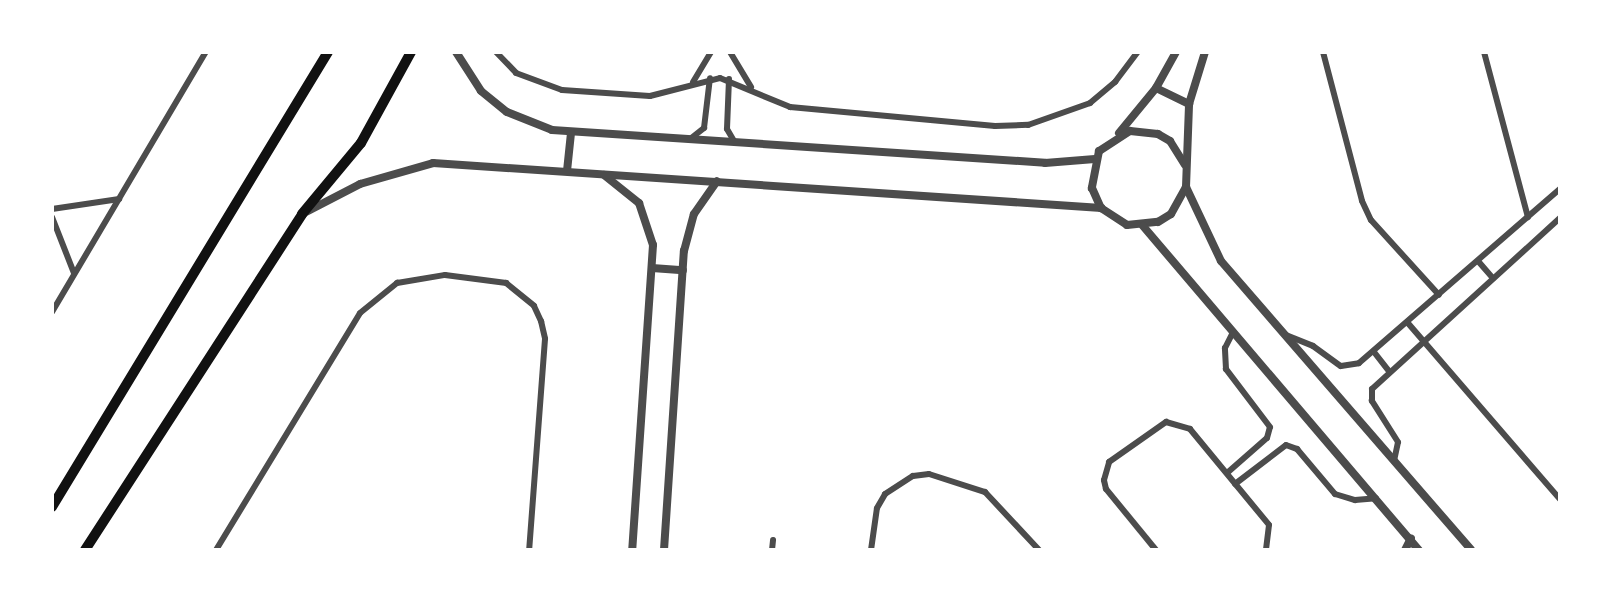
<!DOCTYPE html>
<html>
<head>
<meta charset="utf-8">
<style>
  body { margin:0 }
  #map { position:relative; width:1612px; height:602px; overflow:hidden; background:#fff; font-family:"Fira Sans",sans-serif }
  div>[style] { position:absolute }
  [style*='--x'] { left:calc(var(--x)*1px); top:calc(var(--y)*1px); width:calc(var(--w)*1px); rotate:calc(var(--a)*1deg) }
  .minor>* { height:6px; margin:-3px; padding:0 3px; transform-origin:3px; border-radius:3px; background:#4c4c4c }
  .tertiary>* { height:8px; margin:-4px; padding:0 4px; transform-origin:4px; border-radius:4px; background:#4c4c4c }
  .primary>* { height:10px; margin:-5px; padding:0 5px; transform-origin:5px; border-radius:5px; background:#111 }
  span { translate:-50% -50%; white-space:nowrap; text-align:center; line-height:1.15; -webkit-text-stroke:6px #fff; paint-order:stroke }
  .frame { position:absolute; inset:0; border:54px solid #fff; pointer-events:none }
</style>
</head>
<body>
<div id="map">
  <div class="minor">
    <div style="--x:496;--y:52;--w:29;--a:46"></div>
    <div style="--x:516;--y:73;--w:49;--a:20.3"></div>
    <div style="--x:562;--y:90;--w:88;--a:3.9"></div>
    <div style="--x:650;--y:96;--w:72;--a:-14.4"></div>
    <div style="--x:720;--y:78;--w:76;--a:22.5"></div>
    <div style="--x:790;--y:107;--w:206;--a:5.3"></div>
    <div style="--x:995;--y:126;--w:33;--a:-2"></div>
    <div style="--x:1028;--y:125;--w:66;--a:-19.5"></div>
    <div style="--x:1090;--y:103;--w:33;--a:-40"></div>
    <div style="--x:1115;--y:82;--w:38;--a:-53"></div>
    <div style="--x:730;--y:52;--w:41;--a:59"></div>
    <div style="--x:1323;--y:52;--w:154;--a:75.3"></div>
    <div style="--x:1362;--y:201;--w:21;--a:65"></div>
    <div style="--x:1371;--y:220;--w:101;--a:47.8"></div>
    <div style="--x:1484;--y:52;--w:171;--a:75.1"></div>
    <div style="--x:729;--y:79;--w:50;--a:92.3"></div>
    <div style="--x:727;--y:129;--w:16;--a:60"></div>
    <div style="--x:693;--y:82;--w:35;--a:-59"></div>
    <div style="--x:690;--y:139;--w:18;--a:-38"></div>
    <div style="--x:704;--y:128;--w:50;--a:-83.2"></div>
    <div style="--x:52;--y:209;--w:68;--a:-8.5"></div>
    <div style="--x:52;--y:217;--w:60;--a:68.6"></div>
    <div style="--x:1478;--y:261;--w:23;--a:49"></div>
    <div style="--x:52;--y:312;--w:302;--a:-59.4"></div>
    <div style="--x:1407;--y:322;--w:234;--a:49.2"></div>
    <div style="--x:1286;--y:335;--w:29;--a:22"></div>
    <div style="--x:1313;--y:346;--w:34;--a:36"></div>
    <div style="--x:1341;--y:366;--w:18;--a:-9"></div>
    <div style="--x:1359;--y:363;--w:266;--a:-40.9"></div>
    <div style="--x:1374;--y:352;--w:23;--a:52"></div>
    <div style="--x:1394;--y:461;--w:19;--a:-78"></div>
    <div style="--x:1398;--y:442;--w:49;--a:-122.4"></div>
    <div style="--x:1372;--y:401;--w:12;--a:-90"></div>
    <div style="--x:1372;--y:389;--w:254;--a:-42.3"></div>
    <div style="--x:1227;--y:473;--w:53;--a:-41.2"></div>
    <div style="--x:1267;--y:438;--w:11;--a:-75"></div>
    <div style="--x:1270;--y:427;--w:73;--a:-127.2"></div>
    <div style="--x:1226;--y:369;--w:21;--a:-93"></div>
    <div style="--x:1225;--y:348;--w:18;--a:-63"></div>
    <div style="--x:1235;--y:484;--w:64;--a:-37.4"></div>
    <div style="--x:1286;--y:445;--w:12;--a:20"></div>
    <div style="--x:1297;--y:449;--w:59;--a:49.8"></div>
    <div style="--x:1335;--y:494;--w:21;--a:17"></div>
    <div style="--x:1355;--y:500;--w:21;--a:-5"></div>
    <div style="--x:216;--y:550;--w:277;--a:-58.7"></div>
    <div style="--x:360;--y:313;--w:48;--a:-39"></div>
    <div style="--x:397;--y:283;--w:49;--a:-9.5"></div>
    <div style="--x:445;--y:275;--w:62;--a:7.5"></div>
    <div style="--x:506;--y:283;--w:36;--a:39"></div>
    <div style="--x:534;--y:306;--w:17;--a:65"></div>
    <div style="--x:541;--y:321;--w:18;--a:77"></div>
    <div style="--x:545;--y:339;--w:212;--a:94.3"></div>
    <div style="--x:772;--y:550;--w:10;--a:-84"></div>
    <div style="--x:871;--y:550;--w:42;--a:-81.9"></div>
    <div style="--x:877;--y:508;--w:16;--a:-60"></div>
    <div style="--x:885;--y:494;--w:33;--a:-33"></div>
    <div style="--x:913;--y:476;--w:16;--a:-7"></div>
    <div style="--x:929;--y:474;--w:59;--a:17.8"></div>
    <div style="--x:985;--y:492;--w:79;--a:47"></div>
    <div style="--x:1156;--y:550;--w:79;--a:-129.3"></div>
    <div style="--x:1106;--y:489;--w:9;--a:-103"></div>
    <div style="--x:1104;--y:480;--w:19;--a:-74"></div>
    <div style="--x:1109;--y:462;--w:70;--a:-35.1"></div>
    <div style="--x:1166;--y:422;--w:25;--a:16"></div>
    <div style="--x:1190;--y:429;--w:124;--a:50.5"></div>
    <div style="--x:1269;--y:525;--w:25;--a:97"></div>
  </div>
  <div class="tertiary">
    <div style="--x:456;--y:52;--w:46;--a:57.3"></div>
    <div style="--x:481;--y:91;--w:33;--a:39"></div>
    <div style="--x:507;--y:112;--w:48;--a:21.8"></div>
    <div style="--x:552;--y:130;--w:494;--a:3.8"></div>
    <div style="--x:1045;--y:163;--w:50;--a:-4.6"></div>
    <div style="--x:1156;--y:88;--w:37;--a:26"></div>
    <div style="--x:1119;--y:133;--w:58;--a:-50.6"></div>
    <div style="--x:1156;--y:88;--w:41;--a:-60.9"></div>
    <div style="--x:1185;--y:165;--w:28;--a:-122"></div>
    <div style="--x:1170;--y:141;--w:14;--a:-150"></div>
    <div style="--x:1158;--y:134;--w:28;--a:-174"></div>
    <div style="--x:1130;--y:131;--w:37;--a:147"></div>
    <div style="--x:1099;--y:151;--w:38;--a:101"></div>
    <div style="--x:1092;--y:188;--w:22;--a:66"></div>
    <div style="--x:1101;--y:208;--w:31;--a:33"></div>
    <div style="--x:1127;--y:225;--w:31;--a:-6"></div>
    <div style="--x:1158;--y:222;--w:15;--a:-32"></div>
    <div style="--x:1171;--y:214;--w:31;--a:-61"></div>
    <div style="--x:1186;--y:187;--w:83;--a:-87.9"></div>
    <div style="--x:1189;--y:104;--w:54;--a:-72.9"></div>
    <div style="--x:567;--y:171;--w:39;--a:-84"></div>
    <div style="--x:604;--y:175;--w:45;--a:38.7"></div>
    <div style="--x:639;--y:203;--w:44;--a:71.6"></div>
    <div style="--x:653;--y:245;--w:306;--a:93.9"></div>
    <div style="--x:1186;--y:187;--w:82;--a:64.7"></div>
    <div style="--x:1221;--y:261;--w:382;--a:49.1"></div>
    <div style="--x:306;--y:212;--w:61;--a:-27.4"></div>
    <div style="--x:360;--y:184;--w:76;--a:-16"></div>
    <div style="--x:433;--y:163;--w:670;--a:3.85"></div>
    <div style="--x:1143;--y:226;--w:426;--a:49.6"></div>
    <div style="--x:652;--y:268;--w:31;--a:4"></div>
    <div style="--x:664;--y:550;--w:300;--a:-86.2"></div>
    <div style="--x:684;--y:251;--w:38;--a:-75"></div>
    <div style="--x:694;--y:214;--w:40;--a:-55.1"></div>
    <div style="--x:1405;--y:550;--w:13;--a:-63"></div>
  </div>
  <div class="primary">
    <div style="--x:52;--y:507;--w:532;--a:-58.76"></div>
    <div style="--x:85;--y:550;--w:400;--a:-57.1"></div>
    <div style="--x:302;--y:214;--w:92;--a:-50.3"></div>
    <div style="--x:361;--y:143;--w:104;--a:-61.2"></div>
  </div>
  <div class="frame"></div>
</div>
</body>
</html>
